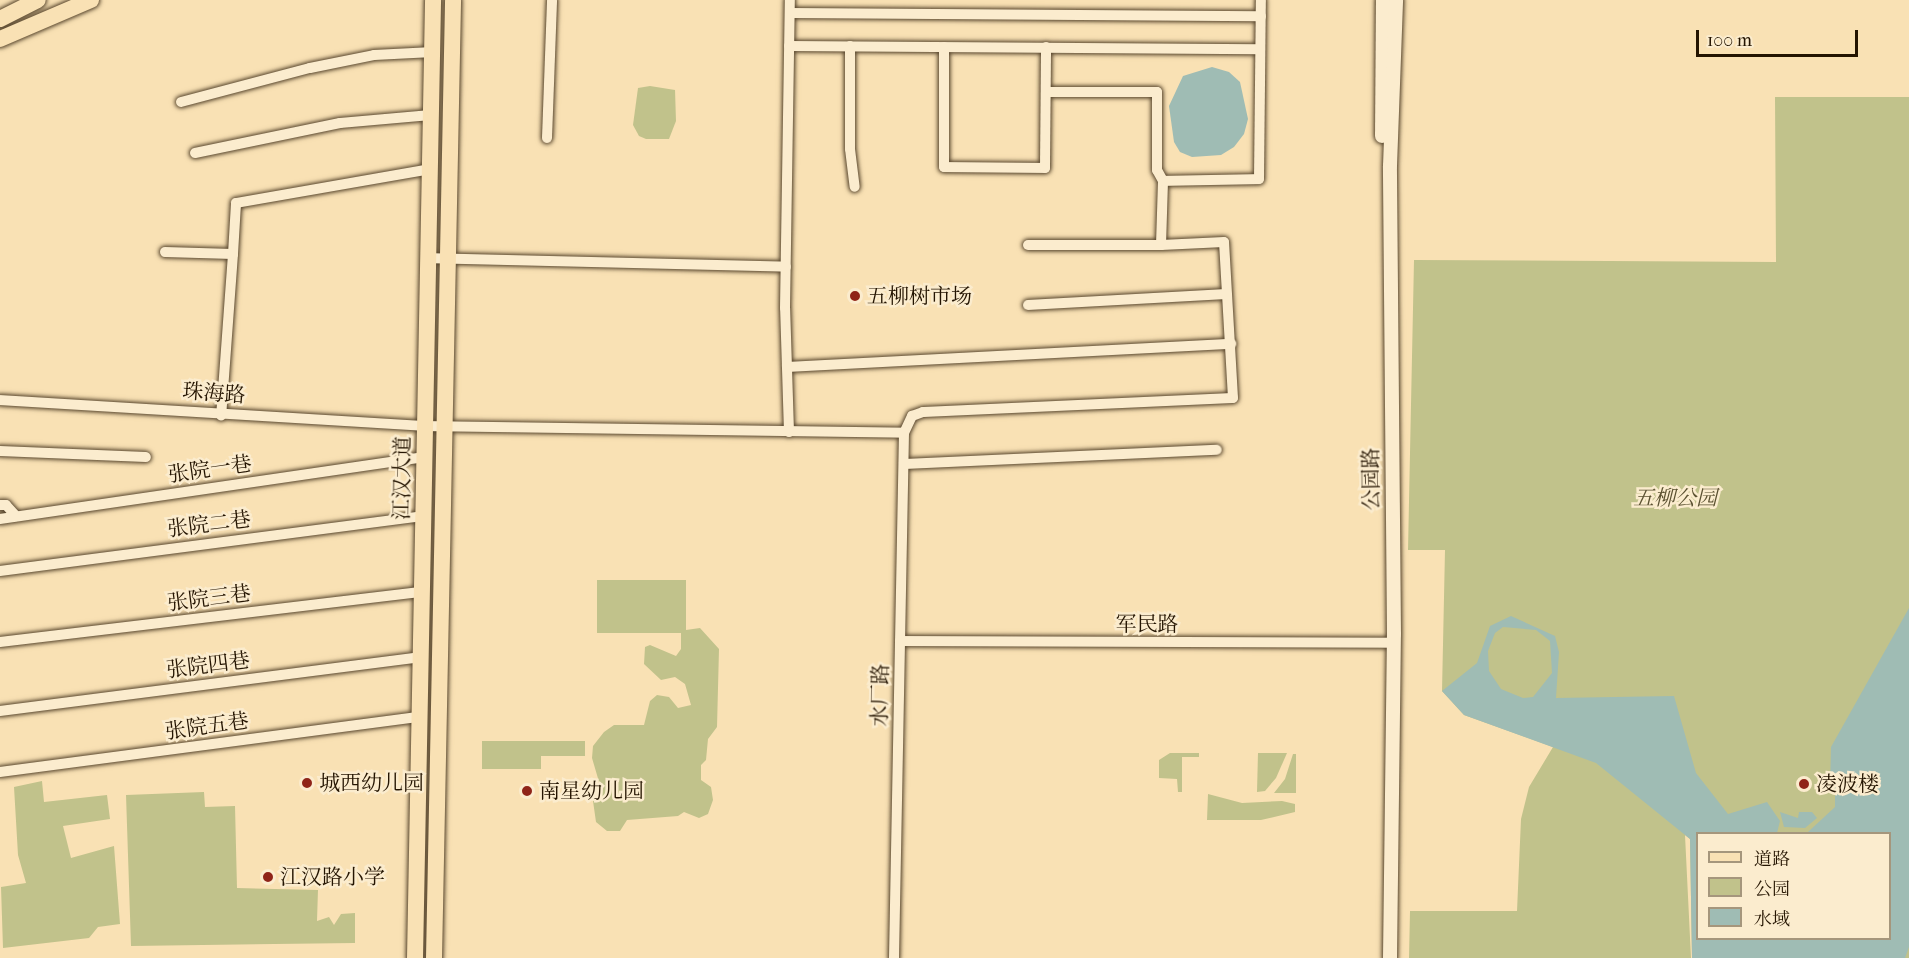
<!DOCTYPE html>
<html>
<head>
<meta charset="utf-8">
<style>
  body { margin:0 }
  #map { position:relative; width:1909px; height:958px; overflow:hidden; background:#f9e1b4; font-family:"IM FELL French Canon","Noto Serif SC",serif }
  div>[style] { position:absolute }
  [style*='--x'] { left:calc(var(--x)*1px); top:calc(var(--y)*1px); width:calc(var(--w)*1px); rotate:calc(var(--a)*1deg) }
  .green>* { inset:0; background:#c1c28b }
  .water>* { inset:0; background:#9fbcb4 }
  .roads { filter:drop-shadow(0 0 2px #59472e) drop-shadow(0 0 2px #59472e) }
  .minor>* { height:10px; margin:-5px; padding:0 5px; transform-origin:5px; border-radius:5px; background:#fbecce }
  .tertiary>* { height:14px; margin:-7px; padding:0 7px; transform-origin:7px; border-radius:7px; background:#fbecce }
  .primary>* { height:16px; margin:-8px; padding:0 8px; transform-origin:8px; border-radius:8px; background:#f9e1b4 }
  .dots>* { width:16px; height:16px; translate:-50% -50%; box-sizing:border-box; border:3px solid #fbecce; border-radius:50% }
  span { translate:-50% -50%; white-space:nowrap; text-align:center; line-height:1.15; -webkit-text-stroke:5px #fbecce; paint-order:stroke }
  .poi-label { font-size:21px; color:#241401 }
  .left { translate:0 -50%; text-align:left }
  .street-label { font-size:21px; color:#241401 }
  .park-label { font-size:21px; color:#5b5131; font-style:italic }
  .legend { position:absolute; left:1696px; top:832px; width:195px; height:108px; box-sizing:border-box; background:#fbecce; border:2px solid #a5967c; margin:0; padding:8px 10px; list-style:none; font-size:18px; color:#241401 }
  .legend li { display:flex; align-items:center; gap:12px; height:30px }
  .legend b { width:30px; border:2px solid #a5967c }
  .scale { position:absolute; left:1696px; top:30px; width:162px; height:27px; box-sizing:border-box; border:3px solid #241401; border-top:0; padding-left:8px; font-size:18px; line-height:21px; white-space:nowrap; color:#241401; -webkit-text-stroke:4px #fbecce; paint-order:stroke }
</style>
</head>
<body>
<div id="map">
  <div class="green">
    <div style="clip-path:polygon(650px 86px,675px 90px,676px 121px,669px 139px,646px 139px,639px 136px,633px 125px,638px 88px)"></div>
    <div style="clip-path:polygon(evenodd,1775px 97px,1909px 97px,1909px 958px,1692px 958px,1690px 839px,1685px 835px,1691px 958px,1409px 958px,1410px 911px,1517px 911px,1521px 819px,1529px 787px,1553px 747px,1464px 715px,1442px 691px,1445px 550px,1408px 550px,1414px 260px,1776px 262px,1775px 97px,1698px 834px,1890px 834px,1890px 938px,1698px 938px,1698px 834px)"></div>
    <div style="clip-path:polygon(597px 580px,686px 580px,686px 630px,700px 628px,719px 649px,717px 727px,708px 739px,706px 760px,701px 765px,701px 780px,711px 787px,713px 800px,708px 814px,699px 818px,684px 812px,678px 816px,627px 820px,620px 831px,607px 831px,596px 822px,593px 801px,602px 792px,592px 758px,593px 746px,604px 732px,614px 725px,644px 725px,650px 701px,657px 695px,669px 697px,678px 708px,691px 705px,685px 684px,675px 677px,661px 680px,644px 664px,645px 647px,650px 645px,676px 656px,681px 649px,681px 633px,597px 633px)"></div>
    <div style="clip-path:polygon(482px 741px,585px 741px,585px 756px,541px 756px,541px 769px,482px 769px)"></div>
    <div style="clip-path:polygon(1170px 753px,1199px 753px,1199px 757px,1182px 757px,1182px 792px,1178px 792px,1177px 779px,1159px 778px,1159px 760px)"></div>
    <div style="clip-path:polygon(1258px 753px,1287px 753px,1276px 778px,1265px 791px,1257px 792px)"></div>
    <div style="clip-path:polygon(1293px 754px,1296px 754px,1296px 793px,1274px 793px,1285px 779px)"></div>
    <div style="clip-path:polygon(42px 781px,44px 802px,107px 795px,110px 819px,63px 826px,71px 858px,114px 846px,120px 924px,98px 927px,89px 938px,3px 948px,1px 887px,26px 883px,18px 855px,14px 787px)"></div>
    <div style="clip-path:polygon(204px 792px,205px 807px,235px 806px,237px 888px,318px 890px,317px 921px,329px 917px,334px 925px,341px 914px,355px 913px,355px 943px,131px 946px,126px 795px)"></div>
    <div style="clip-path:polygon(1208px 794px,1242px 803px,1282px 801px,1295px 804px,1295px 812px,1261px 820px,1207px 820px)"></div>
  </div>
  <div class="water">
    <div style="clip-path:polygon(1212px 67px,1229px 72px,1240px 82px,1248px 119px,1244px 134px,1234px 147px,1221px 155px,1192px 157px,1180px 152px,1174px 142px,1169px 106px,1183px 76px)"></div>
    <div style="clip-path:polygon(evenodd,1909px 608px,1909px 947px,1905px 958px,1692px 958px,1690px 839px,1596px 763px,1464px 715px,1442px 691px,1477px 663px,1490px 626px,1511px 616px,1555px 636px,1559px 652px,1556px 698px,1674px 696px,1696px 773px,1728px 814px,1767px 802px,1780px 821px,1777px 833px,1698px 834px,1698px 938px,1890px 938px,1890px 834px,1790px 832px,1808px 832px,1835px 807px,1835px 787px,1830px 786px,1831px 747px,1909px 608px,1503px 627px,1536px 630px,1550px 641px,1552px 673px,1533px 697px,1523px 698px,1501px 689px,1489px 671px,1488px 651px,1495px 633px,1503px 627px)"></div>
    <div style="clip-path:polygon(1780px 812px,1798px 818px,1799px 812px,1812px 812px,1817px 818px,1805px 828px,1784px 827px)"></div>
  </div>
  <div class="roads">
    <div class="minor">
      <div style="--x:790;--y:13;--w:471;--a:0.4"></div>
      <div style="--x:789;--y:46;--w:471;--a:0.4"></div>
      <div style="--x:850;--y:46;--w:103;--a:90"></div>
      <div style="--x:850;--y:149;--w:38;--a:83"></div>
      <div style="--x:944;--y:47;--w:120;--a:90"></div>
      <div style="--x:944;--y:167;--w:101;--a:0.6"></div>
      <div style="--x:1045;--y:168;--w:121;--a:-89.5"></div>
      <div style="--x:1046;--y:92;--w:111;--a:0"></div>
      <div style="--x:1157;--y:92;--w:78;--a:90"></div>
      <div style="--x:1157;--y:170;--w:13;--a:61"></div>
      <div style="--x:181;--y:102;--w:133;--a:-14.8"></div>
      <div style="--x:310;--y:68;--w:65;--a:-11.5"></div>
      <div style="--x:374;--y:55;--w:59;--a:-2.9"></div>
      <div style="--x:547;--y:138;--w:138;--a:-87.9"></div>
      <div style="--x:195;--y:153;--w:148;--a:-11.7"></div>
      <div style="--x:340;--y:123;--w:91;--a:-5"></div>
      <div style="--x:1028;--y:245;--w:133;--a:0"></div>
      <div style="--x:1161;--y:245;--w:64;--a:-88.2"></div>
      <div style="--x:1163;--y:181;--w:96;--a:-1.2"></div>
      <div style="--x:1259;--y:179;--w:179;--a:-89.4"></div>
      <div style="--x:165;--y:252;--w:68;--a:1.7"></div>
      <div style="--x:233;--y:254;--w:162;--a:94.2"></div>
      <div style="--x:233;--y:254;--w:51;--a:-86.6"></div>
      <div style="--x:236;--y:203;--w:197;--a:-9.9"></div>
      <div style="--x:428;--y:258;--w:358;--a:1.4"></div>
      <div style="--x:1028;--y:305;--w:198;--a:-3.2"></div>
      <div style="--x:787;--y:367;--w:445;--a:-3"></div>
      <div style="--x:0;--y:400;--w:427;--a:3.5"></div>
      <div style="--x:426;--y:426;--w:478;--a:0.8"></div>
      <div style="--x:789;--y:432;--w:124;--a:-91.8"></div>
      <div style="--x:785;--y:308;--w:308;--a:-89.1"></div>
      <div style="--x:0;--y:451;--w:146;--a:2.4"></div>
      <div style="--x:904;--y:464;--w:313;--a:-2.6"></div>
      <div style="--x:0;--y:505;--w:6;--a:0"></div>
      <div style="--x:6;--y:505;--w:15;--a:48"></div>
      <div style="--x:0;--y:519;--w:429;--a:-8.3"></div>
      <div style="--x:0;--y:571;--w:428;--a:-7.4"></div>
      <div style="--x:900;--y:641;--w:494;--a:0.2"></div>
      <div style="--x:0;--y:642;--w:425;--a:-6.8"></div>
      <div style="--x:0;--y:711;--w:423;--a:-7.3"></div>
      <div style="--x:0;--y:772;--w:423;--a:-7.5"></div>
      <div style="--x:894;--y:958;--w:525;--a:-88.91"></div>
      <div style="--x:904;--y:433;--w:19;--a:-65"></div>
      <div style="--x:912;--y:416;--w:12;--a:-20"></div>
      <div style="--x:923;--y:412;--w:310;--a:-2.6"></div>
      <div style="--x:1233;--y:398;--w:156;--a:-93.3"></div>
      <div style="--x:1224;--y:242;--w:63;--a:177.3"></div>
    </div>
    <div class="tertiary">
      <div style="--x:1382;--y:136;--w:136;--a:-89.6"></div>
      <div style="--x:1390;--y:958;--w:324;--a:-89.3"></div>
      <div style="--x:1394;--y:634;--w:468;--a:-90.5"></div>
      <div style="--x:1390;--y:166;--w:166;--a:-87.9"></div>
    </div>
    <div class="primary">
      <div style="--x:0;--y:19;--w:42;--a:-26.6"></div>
      <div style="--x:0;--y:39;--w:99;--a:-23.2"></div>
      <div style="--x:415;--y:958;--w:958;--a:-88.92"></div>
      <div style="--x:434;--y:958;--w:958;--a:-88.86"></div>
    </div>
  </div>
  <div class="dots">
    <div style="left:855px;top:296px;background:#8f2418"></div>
    <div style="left:307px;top:783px;background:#8f2418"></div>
    <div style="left:1804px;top:784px;background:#8f2418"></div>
    <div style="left:527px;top:791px;background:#8f2418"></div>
    <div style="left:268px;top:877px;background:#8f2418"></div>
  </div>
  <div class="poi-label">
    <span class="left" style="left:867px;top:296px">五柳树市场</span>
    <span class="left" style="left:319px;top:783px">城西幼儿园</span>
    <span class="left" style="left:1816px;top:784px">凌波楼</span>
    <span class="left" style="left:539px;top:791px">南星幼儿园</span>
    <span class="left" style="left:280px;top:877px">江汉路小学</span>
  </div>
  <div class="street-label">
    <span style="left:214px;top:393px;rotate:4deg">珠海路</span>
    <span style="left:210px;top:469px;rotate:-8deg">张院一巷</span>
    <span style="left:402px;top:478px;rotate:-89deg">江汉大道</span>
    <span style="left:1371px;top:479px;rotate:-91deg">公园路</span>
    <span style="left:209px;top:524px;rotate:-7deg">张院二巷</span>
    <span style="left:209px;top:598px;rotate:-7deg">张院三巷</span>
    <span style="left:1147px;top:624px">军民路</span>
    <span style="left:208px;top:665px;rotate:-7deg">张院四巷</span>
    <span style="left:880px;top:695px;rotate:-89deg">水厂路</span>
    <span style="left:207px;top:726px;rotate:-8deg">张院五巷</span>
  </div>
  <div class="park-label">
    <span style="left:1675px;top:498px">五柳公园</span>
  </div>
  <ul class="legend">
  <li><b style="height:8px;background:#f9e1b4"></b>道路</li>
  <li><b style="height:16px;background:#c1c28b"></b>公园</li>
  <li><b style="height:16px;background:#9fbcb4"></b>水域</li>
  </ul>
  <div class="scale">100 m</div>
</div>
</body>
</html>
